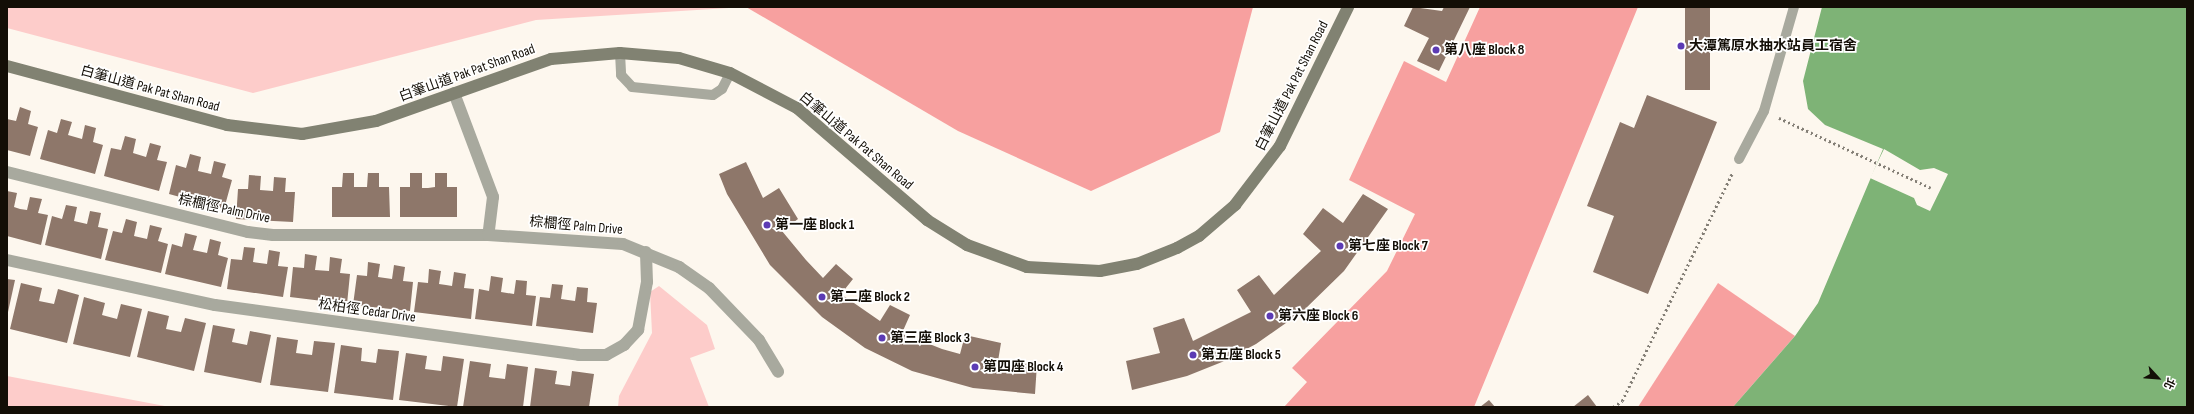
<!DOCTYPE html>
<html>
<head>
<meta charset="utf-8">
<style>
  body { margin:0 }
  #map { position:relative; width:2194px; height:414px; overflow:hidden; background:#fdf7ee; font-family:"Sofia Sans Condensed","Noto Sans TC",sans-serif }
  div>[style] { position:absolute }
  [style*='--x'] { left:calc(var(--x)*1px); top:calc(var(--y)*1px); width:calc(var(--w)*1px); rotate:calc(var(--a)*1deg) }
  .green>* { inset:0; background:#fdccca }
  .forest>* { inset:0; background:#f7a09f }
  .water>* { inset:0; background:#7eb376 }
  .pier>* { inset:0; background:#fdf7ee }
  .building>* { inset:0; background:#8e776a; transform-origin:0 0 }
  .path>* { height:2.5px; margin-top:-1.25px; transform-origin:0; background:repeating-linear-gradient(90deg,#837e75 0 2px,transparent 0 5px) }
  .lane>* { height:10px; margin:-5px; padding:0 5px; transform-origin:5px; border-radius:5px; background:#a8a99e }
  .street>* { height:12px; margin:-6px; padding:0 6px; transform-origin:6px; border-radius:6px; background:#a8a99e }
  .secondary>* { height:12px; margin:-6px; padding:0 6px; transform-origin:6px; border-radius:6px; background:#818272 }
  .dots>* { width:11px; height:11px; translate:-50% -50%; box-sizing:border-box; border:2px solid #fff; border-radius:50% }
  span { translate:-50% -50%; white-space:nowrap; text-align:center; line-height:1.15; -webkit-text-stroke:3.5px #fff; paint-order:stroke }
  .poi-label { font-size:14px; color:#130e06; font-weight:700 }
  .left { translate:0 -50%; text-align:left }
  .street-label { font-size:14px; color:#130e06 }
  .frame { position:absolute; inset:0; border:8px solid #130e06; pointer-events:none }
  .north { position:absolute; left:2138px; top:358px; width:40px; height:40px; -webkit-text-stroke:3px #fff; paint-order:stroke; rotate:116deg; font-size:11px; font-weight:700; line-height:16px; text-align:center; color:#130e06 }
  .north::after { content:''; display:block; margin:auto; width:14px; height:18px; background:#130e06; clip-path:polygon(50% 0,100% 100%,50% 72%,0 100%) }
</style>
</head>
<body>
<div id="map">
  <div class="green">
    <div style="clip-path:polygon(7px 7px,745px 7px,536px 20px,253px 93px,7px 28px)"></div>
    <div style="clip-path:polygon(659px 286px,707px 325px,715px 349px,690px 358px,709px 407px,618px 407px,619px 396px,652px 333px,650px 292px)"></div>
    <div style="clip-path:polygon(7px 376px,170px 407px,7px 407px)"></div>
  </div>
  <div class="forest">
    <div style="clip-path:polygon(746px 7px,1253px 7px,1220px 132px,1091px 191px,958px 131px)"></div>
    <div style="clip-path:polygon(1480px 7px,1638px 7px,1474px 407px,1284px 407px,1307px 382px,1292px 368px,1387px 271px,1415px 214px,1349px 180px,1404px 61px,1446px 82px)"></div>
    <div style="clip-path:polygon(1718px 283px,1795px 336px,1733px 407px,1638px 407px)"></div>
  </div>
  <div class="water">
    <div style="clip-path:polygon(1822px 7px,2187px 7px,2187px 407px,1733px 407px,1795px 336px,1818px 303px,1883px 149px,1825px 125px,1808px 109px,1803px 81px)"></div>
  </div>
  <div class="pier">
    <div style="clip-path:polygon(1884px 149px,1920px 170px,1934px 168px,1948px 174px,1930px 211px,1917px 205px,1914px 198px,1870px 178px)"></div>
  </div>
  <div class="building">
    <div style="clip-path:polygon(1413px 7px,1442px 11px,1444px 7px,1470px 7px,1439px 71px,1417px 61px,1429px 38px,1404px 26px)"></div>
    <div style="left:1685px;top:7px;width:25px;height:83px"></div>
    <div style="clip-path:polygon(1647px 95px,1717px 122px,1648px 294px,1593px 272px,1614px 216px,1587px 206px,1620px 122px,1634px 128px)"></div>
    <div style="clip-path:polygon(20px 107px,31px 111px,28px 124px,38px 127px,30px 156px,7px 150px,7px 119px,16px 121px)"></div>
    <div style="clip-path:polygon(61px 119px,72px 122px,68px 135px,82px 139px,85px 125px,96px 128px,93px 142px,103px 145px,95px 174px,40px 159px,48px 130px,57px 133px)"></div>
    <div style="clip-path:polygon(125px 136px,136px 139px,133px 153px,146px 157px,150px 143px,161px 146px,157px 160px,167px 162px,159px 191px,104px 176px,111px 148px,121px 150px)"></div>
    <div style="clip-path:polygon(190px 154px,201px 157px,198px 171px,211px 174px,214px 161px,226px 164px,222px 177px,232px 180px,224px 209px,169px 194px,176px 165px,186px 168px)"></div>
    <div style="clip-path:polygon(746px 162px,763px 198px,779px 188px,798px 219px,782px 231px,806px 260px,823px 278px,836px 264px,853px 279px,841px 294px,880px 321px,890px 305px,910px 315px,902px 333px,942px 349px,960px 354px,965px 335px,1001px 343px,998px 361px,1037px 364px,1035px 394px,973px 388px,912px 371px,865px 348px,822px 317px,770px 265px,727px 194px,719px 174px)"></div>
    <div style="clip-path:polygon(343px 173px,354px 173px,354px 187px,367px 187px,368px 173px,379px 173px,379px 187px,389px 187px,390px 217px,332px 217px,332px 187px,342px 187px)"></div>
    <div style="clip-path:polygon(410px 173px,422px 173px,422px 188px,428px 188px,435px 187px,435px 173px,447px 173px,447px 187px,457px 187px,457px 217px,400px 217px,400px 187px,410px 187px)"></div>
    <div style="clip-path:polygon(249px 175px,261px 176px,260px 190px,273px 191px,274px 177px,286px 178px,285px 192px,295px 192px,293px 222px,236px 219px,238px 189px,248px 189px)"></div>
    <div style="clip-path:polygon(7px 191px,17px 193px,14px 207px,20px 209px,27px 210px,30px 197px,42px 199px,38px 213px,48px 215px,41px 245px,7px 236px)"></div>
    <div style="clip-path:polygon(1363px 194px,1388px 209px,1344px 271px,1303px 311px,1256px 344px,1222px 362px,1187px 376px,1132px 390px,1126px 361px,1160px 353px,1153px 328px,1184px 318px,1193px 341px,1251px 312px,1237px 290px,1259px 275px,1274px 295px,1321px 251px,1303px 234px,1323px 208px,1343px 223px)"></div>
    <div style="clip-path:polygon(66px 205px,77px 207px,74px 221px,87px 224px,90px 211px,101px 213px,98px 227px,108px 229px,101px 259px,45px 245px,52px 216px,62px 219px)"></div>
    <div style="clip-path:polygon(126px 219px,137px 222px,134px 236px,147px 239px,150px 225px,162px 228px,158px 241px,168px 244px,161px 273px,105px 260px,113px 231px,122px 233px)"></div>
    <div style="clip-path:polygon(185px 233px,197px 236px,193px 250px,207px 253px,210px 239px,221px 242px,218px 255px,228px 258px,221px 287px,165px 274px,172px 244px,182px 247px)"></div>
    <div style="clip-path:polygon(244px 247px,255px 248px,253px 262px,267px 264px,269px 250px,280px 252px,278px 266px,288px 267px,283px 297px,227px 289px,231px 259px,242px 260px)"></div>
    <div style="clip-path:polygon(305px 254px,317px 256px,315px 270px,329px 271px,330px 257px,342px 259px,340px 273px,350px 274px,347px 304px,290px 297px,293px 267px,304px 268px)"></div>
    <div style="clip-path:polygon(368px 262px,380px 264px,378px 277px,392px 279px,394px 265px,405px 267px,403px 281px,413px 282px,410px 311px,353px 305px,357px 275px,367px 276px)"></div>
    <div style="clip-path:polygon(429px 269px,441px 271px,439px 284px,446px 285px,452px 286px,454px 272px,466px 274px,464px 288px,474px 289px,471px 319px,414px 312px,418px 282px,428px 283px)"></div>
    <div style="clip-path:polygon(491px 276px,503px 278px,501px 292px,514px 294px,516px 280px,527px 281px,526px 295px,536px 296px,532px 326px,475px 319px,479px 289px,489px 291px)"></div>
    <div style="clip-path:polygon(7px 279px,15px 280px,8px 312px,7px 312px)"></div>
    <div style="clip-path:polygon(21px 283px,42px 288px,39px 301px,54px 304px,58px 289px,79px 295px,67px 343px,10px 329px)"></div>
    <div style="clip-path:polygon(552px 284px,563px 285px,561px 299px,575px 301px,577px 287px,588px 288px,587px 302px,597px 303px,593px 333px,536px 326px,540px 297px,550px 298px)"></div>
    <div style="clip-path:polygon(84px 297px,105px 303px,102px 315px,117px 319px,121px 304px,142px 309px,130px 357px,73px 344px)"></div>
    <div style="clip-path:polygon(148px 311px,169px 316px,166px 329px,181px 332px,185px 318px,206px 323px,194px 371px,137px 357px)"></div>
    <div style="clip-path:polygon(213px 325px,235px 329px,232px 342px,247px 345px,250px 331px,271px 335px,261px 383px,204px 372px)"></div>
    <div style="clip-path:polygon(277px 337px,298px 340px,296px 353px,312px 355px,314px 341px,335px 343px,328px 392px,270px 385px)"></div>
    <div style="clip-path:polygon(341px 345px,362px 348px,361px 361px,376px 363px,378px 349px,399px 351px,393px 400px,334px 393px)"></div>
    <div style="clip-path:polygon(406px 353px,427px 356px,425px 369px,441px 371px,443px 356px,464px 359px,457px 407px,399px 400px)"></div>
    <div style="clip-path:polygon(470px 361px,491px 364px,489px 377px,505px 379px,507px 364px,528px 367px,523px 407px,463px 407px)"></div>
    <div style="clip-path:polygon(535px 368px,557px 371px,555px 384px,570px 386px,572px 371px,594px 374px,589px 407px,530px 407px)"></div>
    <div style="clip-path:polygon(1588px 395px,1597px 407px,1573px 407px)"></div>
    <div style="clip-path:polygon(1489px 400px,1495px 407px,1480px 407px)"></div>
  </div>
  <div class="path">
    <div style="--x:1779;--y:118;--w:167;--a:24.7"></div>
    <div style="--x:1613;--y:407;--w:11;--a:-34"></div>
    <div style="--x:1622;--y:401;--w:253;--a:-64.2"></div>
  </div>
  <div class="lane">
    <div style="--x:620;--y:53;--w:22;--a:87"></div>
    <div style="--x:621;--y:75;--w:16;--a:47"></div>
    <div style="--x:632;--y:87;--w:81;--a:5.6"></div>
    <div style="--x:713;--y:95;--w:11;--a:-34"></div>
    <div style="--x:722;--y:89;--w:18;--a:-63"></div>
    <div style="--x:1739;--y:159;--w:54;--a:-62.5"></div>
    <div style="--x:1764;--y:111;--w:108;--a:-73.9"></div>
  </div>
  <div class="street">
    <div style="--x:454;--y:93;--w:111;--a:69.4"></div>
    <div style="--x:493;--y:197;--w:38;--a:97"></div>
    <div style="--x:7;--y:172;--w:248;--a:14"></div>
    <div style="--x:248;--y:232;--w:25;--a:7"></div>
    <div style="--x:273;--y:235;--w:215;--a:0"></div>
    <div style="--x:488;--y:235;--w:135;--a:3.8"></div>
    <div style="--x:623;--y:244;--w:61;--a:22.3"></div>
    <div style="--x:679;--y:267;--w:37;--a:35"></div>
    <div style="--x:709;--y:288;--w:72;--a:46.1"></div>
    <div style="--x:759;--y:340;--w:37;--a:59"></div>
    <div style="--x:7;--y:260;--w:213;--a:12.2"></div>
    <div style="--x:215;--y:305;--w:367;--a:7.8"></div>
    <div style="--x:579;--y:355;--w:27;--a:0"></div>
    <div style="--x:606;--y:355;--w:21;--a:-29"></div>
    <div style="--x:624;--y:345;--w:21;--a:-47"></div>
    <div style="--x:638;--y:330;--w:49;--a:-79.4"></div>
    <div style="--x:647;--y:282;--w:30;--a:-92"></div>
  </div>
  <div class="secondary">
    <div style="--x:7;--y:66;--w:228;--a:15"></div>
    <div style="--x:227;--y:125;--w:76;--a:6.8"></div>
    <div style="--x:302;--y:134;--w:75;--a:-10"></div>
    <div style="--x:376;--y:121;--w:186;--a:-19.5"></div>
    <div style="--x:551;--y:59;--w:69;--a:-5"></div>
    <div style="--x:620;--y:53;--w:59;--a:4.8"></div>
    <div style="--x:679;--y:58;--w:53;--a:16.4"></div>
    <div style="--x:730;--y:73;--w:76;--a:27.6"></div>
    <div style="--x:797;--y:108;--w:172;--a:40.7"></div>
    <div style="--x:927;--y:220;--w:47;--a:32"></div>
    <div style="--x:967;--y:245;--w:64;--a:20.1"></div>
    <div style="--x:1027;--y:267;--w:73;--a:3.1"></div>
    <div style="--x:1100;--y:271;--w:38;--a:-11"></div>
    <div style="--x:1137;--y:264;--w:43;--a:-21.8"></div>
    <div style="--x:1177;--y:248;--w:25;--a:-29"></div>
    <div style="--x:1199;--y:236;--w:48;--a:-40.7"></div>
    <div style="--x:1235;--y:205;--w:74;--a:-52.7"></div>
    <div style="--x:1280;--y:146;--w:155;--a:-63.9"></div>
  </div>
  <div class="dots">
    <div style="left:1681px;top:46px;background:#5c3bb4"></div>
    <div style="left:1436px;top:50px;background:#5c3bb4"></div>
    <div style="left:767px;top:225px;background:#5c3bb4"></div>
    <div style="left:1340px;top:246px;background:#5c3bb4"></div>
    <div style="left:822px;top:297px;background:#5c3bb4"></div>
    <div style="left:1270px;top:316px;background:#5c3bb4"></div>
    <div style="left:882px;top:338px;background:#5c3bb4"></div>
    <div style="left:1193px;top:355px;background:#5c3bb4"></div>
    <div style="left:975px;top:367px;background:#5c3bb4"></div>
  </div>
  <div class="poi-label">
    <span class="left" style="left:1689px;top:46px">大潭篤原水抽水站員工宿舍</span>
    <span class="left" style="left:1444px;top:50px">第八座 Block 8</span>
    <span class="left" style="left:775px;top:225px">第一座 Block 1</span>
    <span class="left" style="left:1348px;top:246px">第七座 Block 7</span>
    <span class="left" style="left:830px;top:297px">第二座 Block 2</span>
    <span class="left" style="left:1278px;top:316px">第六座 Block 6</span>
    <span class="left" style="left:890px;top:338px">第三座 Block 3</span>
    <span class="left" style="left:1201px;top:355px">第五座 Block 5</span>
    <span class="left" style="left:983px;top:367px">第四座 Block 4</span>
  </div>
  <div class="street-label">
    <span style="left:467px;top:73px;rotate:-20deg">白筆山道 Pak Pat Shan Road</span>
    <span style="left:1292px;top:86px;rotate:-63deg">白筆山道 Pak Pat Shan Road</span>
    <span style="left:150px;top:89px;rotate:15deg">白筆山道 Pak Pat Shan Road</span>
    <span style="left:856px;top:141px;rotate:40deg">白筆山道 Pak Pat Shan Road</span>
    <span style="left:224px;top:209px;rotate:12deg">棕櫚徑 Palm Drive</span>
    <span style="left:576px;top:226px;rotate:5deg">棕櫚徑 Palm Drive</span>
    <span style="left:367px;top:311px;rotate:8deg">松柏徑 Cedar Drive</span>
  </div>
  <div class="frame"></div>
  <div class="north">北</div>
</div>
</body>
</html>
